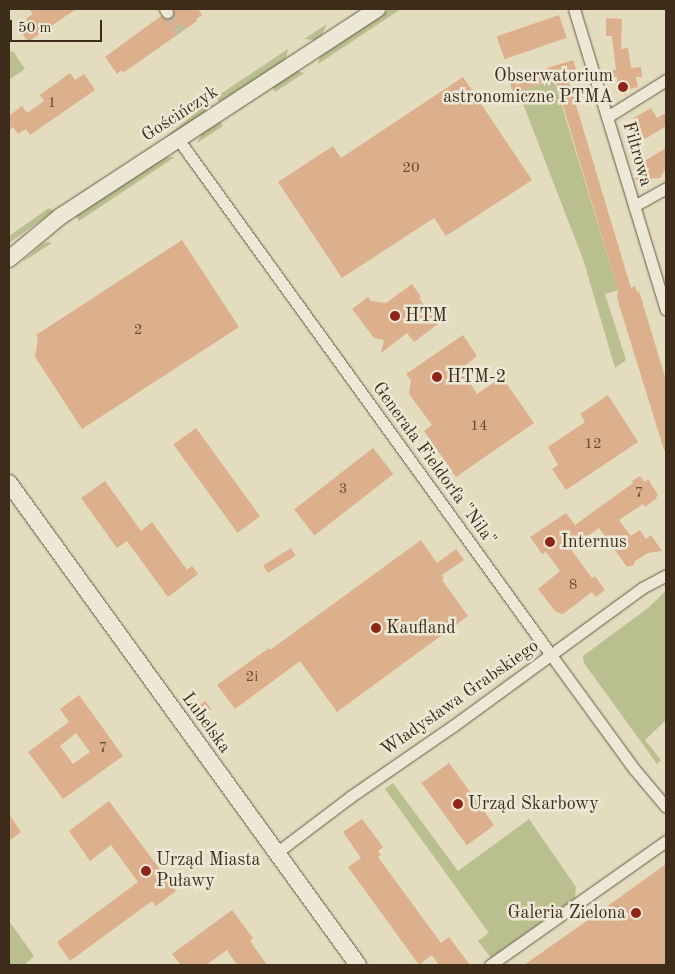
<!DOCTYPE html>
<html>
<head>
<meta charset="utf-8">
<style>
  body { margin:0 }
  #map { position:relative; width:675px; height:974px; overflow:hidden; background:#e4dcbf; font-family:"Old Standard TT",serif }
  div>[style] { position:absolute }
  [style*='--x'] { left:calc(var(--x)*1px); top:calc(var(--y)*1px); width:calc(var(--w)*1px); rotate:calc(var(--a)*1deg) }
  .green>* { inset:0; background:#b9bf8f; transform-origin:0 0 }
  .building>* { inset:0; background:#dcb08c; transform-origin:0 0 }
  .street-tunnel>* { height:11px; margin-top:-5.5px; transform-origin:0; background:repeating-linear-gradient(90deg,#c3b99e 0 11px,transparent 0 16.5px) }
  .roads { filter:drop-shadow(0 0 1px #675843) drop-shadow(0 0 1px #675843) }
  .street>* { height:11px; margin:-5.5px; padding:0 5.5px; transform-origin:5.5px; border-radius:5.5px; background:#ede8d5 }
  .secondary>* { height:16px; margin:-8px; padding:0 8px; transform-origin:8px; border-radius:8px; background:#ede8d5 }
  .dots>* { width:14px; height:14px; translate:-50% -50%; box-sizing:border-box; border:2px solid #ede8d5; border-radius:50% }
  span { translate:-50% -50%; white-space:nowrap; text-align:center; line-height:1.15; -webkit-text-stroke:5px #ede8d5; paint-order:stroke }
  .number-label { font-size:15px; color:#654d36 }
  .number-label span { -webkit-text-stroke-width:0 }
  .poi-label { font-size:18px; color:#3d2c1a }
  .right { translate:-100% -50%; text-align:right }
  .left { translate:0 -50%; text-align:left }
  .street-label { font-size:18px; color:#3d2c1a }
  .frame { position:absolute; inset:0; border:10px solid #3d2c1a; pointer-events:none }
  .scale { position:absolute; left:10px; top:20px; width:92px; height:22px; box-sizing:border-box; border:2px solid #3d2c1a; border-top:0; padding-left:6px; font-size:15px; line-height:18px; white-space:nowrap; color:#3d2c1a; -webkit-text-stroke:4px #ede8d5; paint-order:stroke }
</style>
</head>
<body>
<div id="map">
  <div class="green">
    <div style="clip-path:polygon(390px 9px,401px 9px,318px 64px,320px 56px)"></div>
    <div style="clip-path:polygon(327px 24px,320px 38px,313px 40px,304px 39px)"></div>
    <div style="clip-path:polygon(288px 49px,286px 58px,281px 63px,219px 102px,216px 97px)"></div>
    <div style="clip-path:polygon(13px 51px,25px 69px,10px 79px,9px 53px)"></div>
    <div style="clip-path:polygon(297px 71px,304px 73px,275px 92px,271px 86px)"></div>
    <div style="clip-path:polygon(554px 80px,618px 290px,605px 294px,626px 360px,615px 368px,583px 259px,518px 91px)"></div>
    <div style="left:209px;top:102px;width:6px;height:174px;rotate:51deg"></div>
    <div style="clip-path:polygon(219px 120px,223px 126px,197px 143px,203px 131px)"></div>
    <div style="clip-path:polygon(166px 157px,175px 157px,79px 221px,75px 215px)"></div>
    <div style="clip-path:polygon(49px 208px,54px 211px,9px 243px,9px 236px)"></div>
    <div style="clip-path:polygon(47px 242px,52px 243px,21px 263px,41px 245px)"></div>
    <div style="clip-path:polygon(666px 591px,666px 720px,645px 740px,661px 760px,657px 764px,584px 663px,583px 656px,648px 608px)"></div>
    <div style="clip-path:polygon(393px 783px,458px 871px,529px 819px,576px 887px,575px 898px,491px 958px,478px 941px,489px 933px,385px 789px)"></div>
    <div style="clip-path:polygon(9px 921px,34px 956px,24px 965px,9px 965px)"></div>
  </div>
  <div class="building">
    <div style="clip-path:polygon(29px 9px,76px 9px,28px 42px,20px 30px,23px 27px,20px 23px,33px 14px)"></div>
    <div style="clip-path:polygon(174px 9px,198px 9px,202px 15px,196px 19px,197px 21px,150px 54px,123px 73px,122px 70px,117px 74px,105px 57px,161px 16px,167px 19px,172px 18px)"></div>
    <div style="left:559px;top:15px;width:24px;height:66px;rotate:71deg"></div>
    <div style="clip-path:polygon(606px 18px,622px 19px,621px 49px,628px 48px,631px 68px,641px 67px,642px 77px,636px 77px,638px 87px,629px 89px,625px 95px,618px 92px,617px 77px,613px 77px,613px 70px,616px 70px,612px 36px,606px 36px)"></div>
    <div style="clip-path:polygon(573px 60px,577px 72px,567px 75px,631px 288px,635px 286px,637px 292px,639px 291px,666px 380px,666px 450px,664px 450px,617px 298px,618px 290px,555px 79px,513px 93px,509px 80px)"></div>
    <div style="clip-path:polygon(70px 73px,75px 80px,84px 74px,95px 90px,30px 135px,26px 129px,18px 134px,13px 127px,9px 130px,9px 116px,22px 106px,27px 113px,44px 101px,40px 95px)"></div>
    <div style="clip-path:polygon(463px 77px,532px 180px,446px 236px,434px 218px,342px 278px,278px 182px,333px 146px,341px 158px)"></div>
    <div style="clip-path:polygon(651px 108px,657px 118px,666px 113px,666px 126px,645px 139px,632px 119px)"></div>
    <div style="clip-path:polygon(666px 148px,666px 168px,660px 178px,634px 180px,646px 171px,641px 163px)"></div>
    <div style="clip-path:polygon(182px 240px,239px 327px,82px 429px,35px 357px,38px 338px,36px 335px)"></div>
    <div style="clip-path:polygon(412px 284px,421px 297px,419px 298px,438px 324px,414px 342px,407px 333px,381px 353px,384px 340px,374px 338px,352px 309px,368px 297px,371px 301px,386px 303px)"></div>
    <div style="clip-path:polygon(463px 335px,477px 356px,461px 369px,477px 394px,502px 377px,534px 423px,456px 477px,424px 431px,432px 425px,409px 394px,411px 380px,406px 374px)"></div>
    <div style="clip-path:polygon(608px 395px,638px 442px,566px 490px,552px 469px,558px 465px,548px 447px,585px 422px,580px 414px)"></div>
    <div style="left:196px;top:428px;width:109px;height:28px;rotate:54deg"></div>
    <div style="left:373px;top:448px;width:33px;height:100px;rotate:52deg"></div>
    <div style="clip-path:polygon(640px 476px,645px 482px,648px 479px,658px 495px,656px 497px,657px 498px,645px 507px,643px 504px,619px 520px,631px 536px,640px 530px,646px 539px,651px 535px,662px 551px,648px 553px,635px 561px,634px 565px,627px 567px,599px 528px,570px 548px,592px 578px,595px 576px,605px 590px,596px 597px,592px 592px,563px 614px,556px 612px,538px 589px,560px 571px,546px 552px,542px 554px,530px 537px,566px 513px,575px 525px,633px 483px,632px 481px)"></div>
    <div style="clip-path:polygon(105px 481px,141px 531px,152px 522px,187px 570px,192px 566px,198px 574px,168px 597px,127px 541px,117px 548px,81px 498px)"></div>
    <div style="clip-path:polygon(421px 540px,437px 563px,456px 549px,464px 560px,442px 575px,444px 578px,442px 580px,468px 616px,337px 712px,300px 661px,235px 709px,217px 685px,269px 648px,270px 650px)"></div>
    <div style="left:291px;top:548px;width:9px;height:33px;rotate:58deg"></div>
    <div style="clip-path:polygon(evenodd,79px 695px,123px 756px,63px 799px,28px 752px,69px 722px,60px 709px,79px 695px,76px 733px,90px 752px,73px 764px,60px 746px,76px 733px)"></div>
    <div style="left:205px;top:701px;width:10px;height:10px;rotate:53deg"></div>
    <div style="left:449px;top:763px;width:77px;height:34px;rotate:54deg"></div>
    <div style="clip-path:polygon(109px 801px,176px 891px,156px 906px,152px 901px,70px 961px,57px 942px,138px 882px,111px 845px,90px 861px,69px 831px)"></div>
    <div style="clip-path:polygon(9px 814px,21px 832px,9px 841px)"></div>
    <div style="clip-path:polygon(362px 819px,383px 847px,378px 851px,381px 855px,378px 857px,441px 943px,449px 937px,470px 965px,439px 965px,432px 955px,419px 965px,348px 867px,361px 858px,343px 832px)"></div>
    <div style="clip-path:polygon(666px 864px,666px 965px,524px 965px,598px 913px)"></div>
    <div style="clip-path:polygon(232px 910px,253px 938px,250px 941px,267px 965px,237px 965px,227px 950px,206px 965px,181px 965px,172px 954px)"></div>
  </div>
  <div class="street-tunnel">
    <div style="--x:167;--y:12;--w:24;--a:54"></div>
  </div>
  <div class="roads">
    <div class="street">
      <div style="--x:165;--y:9;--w:4;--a:56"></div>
      <div style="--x:574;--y:9;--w:314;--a:73"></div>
      <div style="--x:607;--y:117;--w:70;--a:-32.1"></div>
      <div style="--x:178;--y:139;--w:637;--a:54.14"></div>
      <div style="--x:551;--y:655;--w:142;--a:53.9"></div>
      <div style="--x:635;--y:770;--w:48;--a:50"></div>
      <div style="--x:634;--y:206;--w:37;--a:-29"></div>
      <div style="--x:276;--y:853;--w:93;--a:-37.1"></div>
      <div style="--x:350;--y:797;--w:125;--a:-34.6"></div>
      <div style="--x:453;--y:726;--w:234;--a:-36.1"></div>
      <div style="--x:642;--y:588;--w:27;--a:-28"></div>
      <div style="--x:490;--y:965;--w:215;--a:-35.2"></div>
    </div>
    <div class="secondary">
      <div style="--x:9;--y:259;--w:67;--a:-39.6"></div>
      <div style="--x:61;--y:216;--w:378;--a:-33.2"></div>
      <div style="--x:9;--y:483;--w:595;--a:54.09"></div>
    </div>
  </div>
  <div class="dots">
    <div style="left:623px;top:87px;background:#8f2418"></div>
    <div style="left:395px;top:316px;background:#8f2418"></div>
    <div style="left:437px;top:377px;background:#8f2418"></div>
    <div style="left:550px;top:542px;background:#8f2418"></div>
    <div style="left:376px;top:628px;background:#8f2418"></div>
    <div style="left:458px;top:804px;background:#8f2418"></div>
    <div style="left:146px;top:871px;background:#8f2418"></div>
    <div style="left:636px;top:913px;background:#8f2418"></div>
  </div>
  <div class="number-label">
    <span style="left:52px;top:104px">1</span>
    <span style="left:411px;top:169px">20</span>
    <span style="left:138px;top:331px">2</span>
    <span style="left:479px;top:427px">14</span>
    <span style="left:593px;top:445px">12</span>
    <span style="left:343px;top:490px">3</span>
    <span style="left:639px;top:494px">7</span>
    <span style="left:573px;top:586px">8</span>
    <span style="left:252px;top:678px">2i</span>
    <span style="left:103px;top:749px">7</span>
  </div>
  <div class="poi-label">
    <span class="right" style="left:613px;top:87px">Obserwatorium<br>astronomiczne PTMA</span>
    <span class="left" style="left:405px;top:316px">HTM</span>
    <span class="left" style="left:447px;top:377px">HTM-2</span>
    <span class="left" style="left:561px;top:542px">Internus</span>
    <span class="left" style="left:386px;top:628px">Kaufland</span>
    <span class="left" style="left:468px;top:804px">Urząd Skarbowy</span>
    <span class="left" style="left:156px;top:871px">Urząd Miasta<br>Puławy</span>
    <span class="right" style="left:626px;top:913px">Galeria Zielona</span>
  </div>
  <div class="street-label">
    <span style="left:180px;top:114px;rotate:-33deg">Gościńczyk</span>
    <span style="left:637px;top:154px;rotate:74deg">Filtrowa</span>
    <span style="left:434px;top:464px;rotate:54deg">Generała Fieldorfa "Nila"</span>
    <span style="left:460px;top:698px;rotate:-35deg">Władysława Grabskiego</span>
    <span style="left:206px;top:723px;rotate:54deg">Lubelska</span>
  </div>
  <div class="frame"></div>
  <div class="scale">50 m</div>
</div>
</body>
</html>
